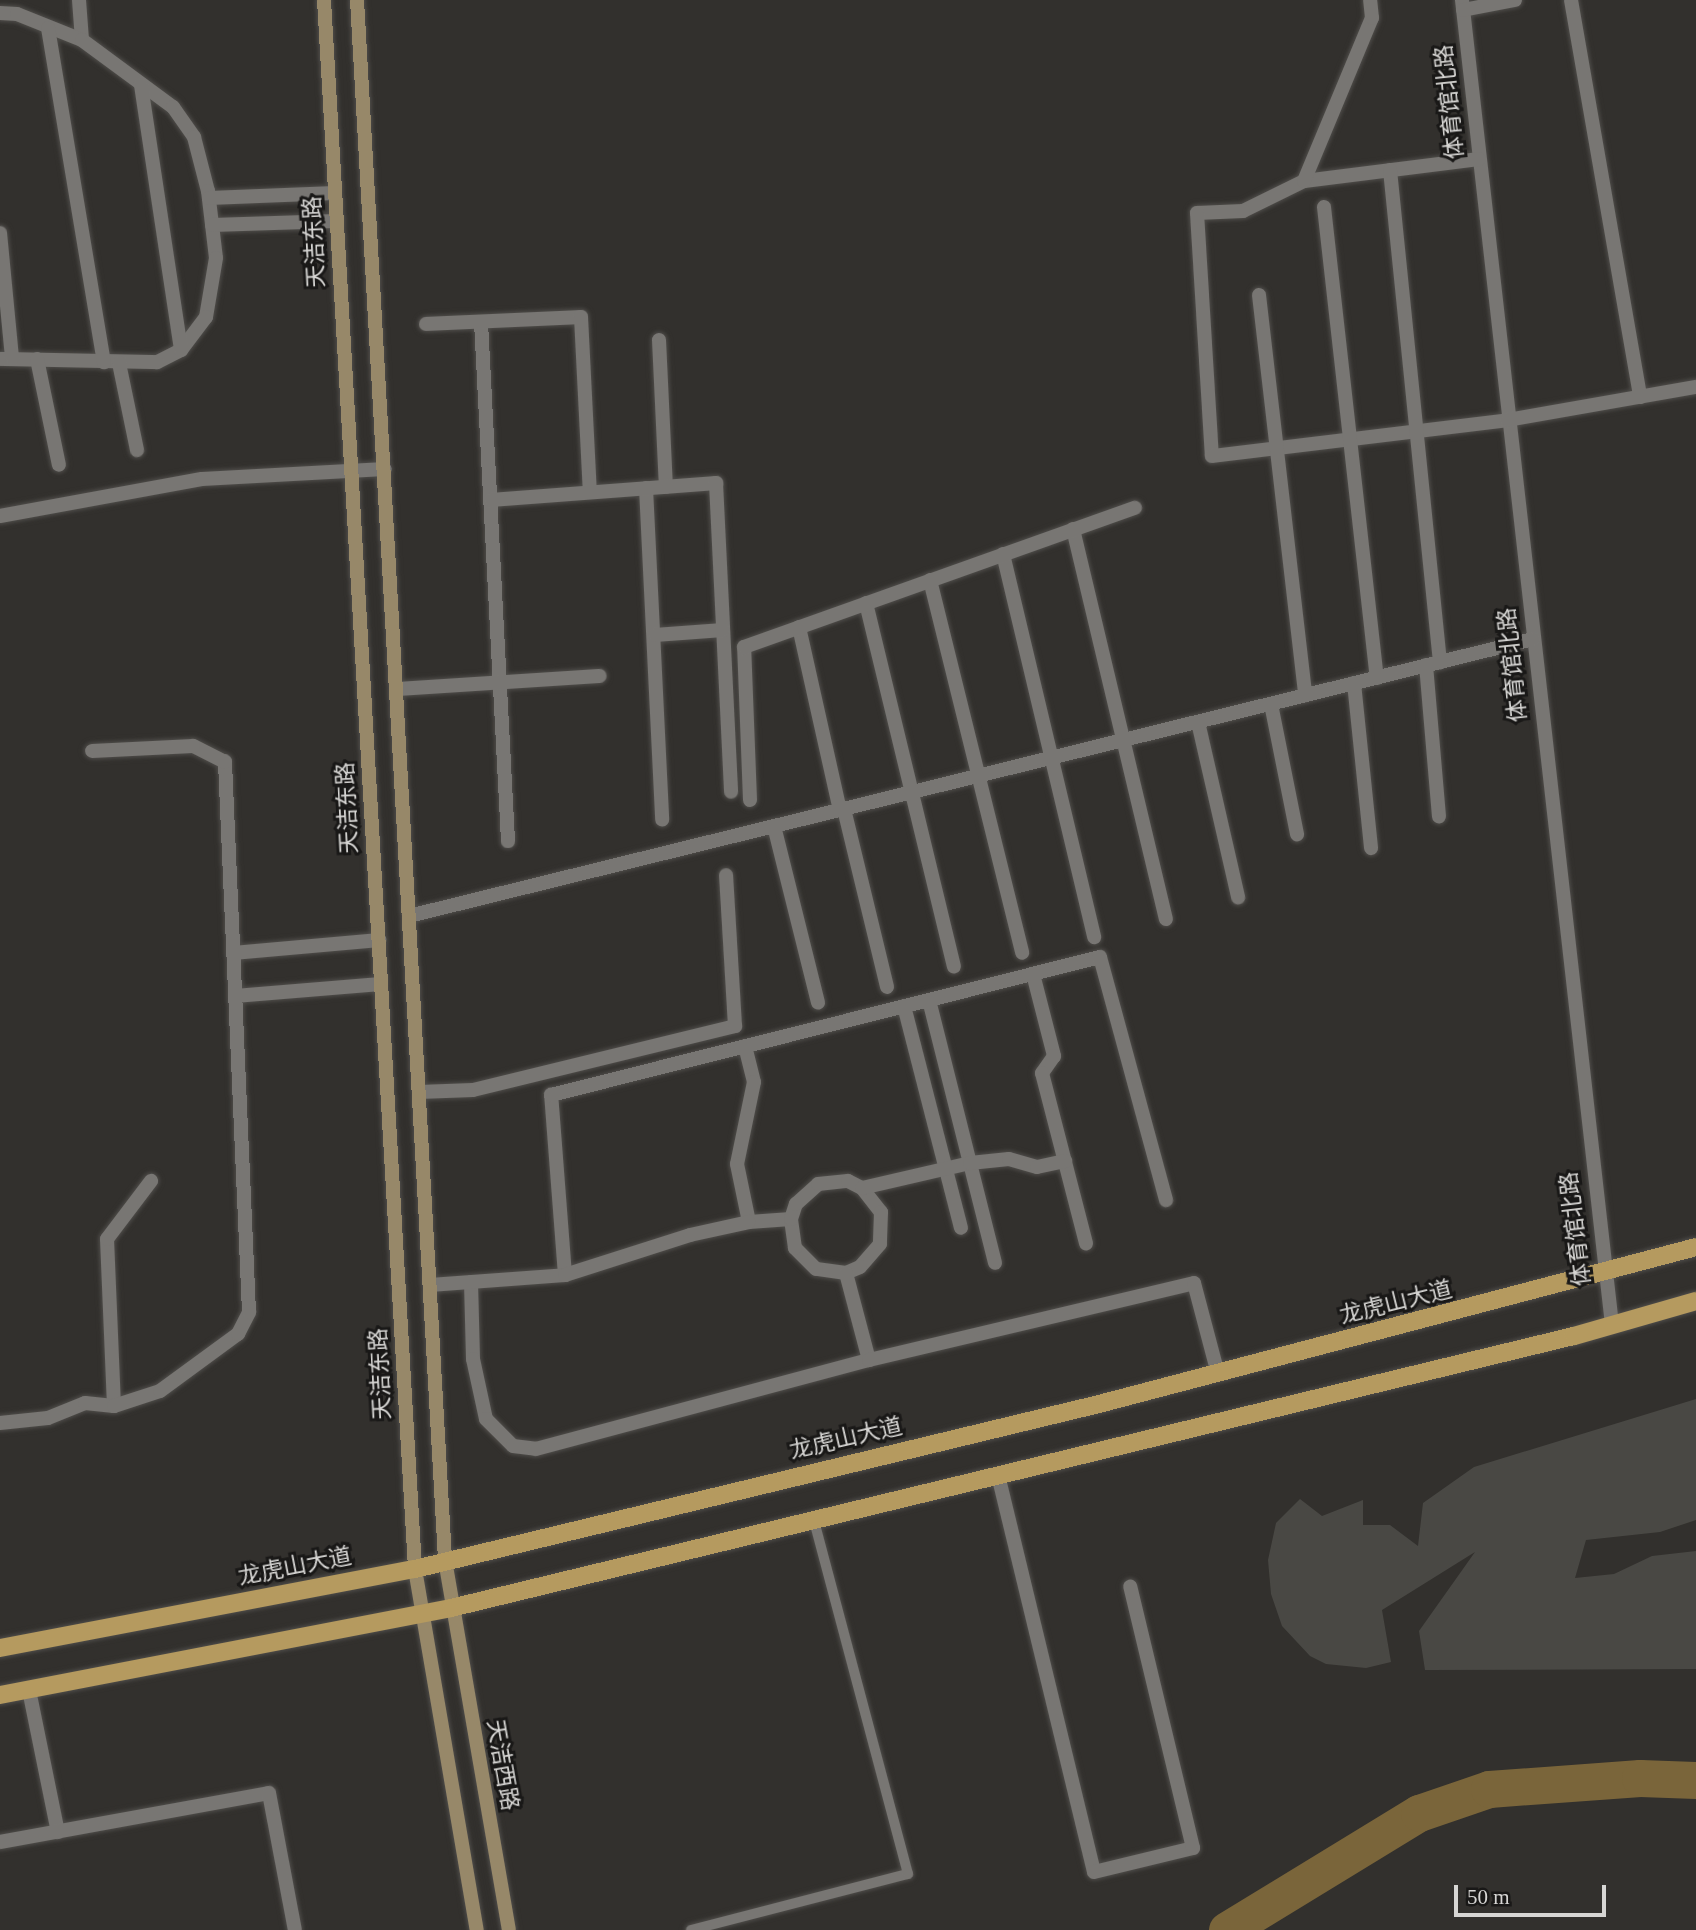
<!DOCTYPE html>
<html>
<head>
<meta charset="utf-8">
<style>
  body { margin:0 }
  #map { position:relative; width:1696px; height:1930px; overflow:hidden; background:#32302d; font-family:"Times New Roman","Noto Sans SC",serif }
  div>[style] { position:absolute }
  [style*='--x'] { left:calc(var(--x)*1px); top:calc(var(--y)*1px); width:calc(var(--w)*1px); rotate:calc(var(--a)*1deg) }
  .river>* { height:37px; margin:-18.5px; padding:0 18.5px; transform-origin:18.5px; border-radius:18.5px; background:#7a653a }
  .building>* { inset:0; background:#494844 }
  .roads { filter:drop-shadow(0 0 2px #4f4d4a) drop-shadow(0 0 2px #4f4d4a) }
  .lane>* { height:10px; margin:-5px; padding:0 5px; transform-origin:5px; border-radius:5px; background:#787673 }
  .street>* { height:14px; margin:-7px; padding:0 7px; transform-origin:7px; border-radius:7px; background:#787673 }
  .secondary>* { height:14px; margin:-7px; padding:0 7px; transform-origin:7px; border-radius:7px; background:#978869 }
  .primary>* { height:18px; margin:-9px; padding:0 9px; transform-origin:9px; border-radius:9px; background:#b59a5f }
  span { translate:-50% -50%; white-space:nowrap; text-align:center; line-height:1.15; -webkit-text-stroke:6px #191817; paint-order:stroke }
  .street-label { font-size:23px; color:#d7d6d4 }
  .scale { position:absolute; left:1454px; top:1885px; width:152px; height:32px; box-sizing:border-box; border:4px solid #d7d6d4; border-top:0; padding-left:9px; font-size:21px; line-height:24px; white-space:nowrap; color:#d7d6d4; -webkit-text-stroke:5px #191817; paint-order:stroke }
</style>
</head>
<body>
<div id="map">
  <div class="river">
    <div style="--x:1227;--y:1930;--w:225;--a:-31.4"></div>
    <div style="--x:1419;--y:1813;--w:74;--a:-18.9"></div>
    <div style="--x:1489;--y:1789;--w:151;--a:-4.2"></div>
    <div style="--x:1640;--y:1778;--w:56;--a:2"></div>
  </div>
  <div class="building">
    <div style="clip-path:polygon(1696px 1399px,1696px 1520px,1660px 1532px,1586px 1540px,1575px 1578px,1614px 1574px,1652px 1556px,1696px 1551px,1696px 1669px,1425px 1670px,1419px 1631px,1475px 1552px,1382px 1610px,1391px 1662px,1366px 1668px,1326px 1664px,1310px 1656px,1282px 1626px,1271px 1594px,1268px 1560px,1276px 1523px,1300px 1499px,1322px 1516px,1363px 1500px,1363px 1525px,1390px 1525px,1418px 1546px,1423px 1503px,1474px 1467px)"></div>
  </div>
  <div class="roads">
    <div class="lane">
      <div style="--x:691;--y:1930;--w:224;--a:-14.5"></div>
      <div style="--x:908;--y:1874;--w:366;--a:-104.9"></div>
    </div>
    <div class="street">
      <div style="--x:79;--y:0;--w:40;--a:85.7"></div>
      <div style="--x:1462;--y:0;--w:1333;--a:83.54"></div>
      <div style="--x:1571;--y:0;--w:403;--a:80.1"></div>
      <div style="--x:1463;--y:10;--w:53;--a:-10.9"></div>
      <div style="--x:0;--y:13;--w:17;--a:3"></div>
      <div style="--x:17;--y:14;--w:70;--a:21.8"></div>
      <div style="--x:82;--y:40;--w:113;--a:36.4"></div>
      <div style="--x:173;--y:107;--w:37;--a:55"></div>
      <div style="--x:194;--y:137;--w:56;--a:75.5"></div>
      <div style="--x:208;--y:191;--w:67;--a:83.2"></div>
      <div style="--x:216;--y:258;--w:60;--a:99.6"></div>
      <div style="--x:206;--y:317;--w:41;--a:127.1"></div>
      <div style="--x:181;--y:350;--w:27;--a:153"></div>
      <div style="--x:157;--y:362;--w:157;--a:-178.9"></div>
      <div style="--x:48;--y:28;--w:339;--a:80.5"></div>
      <div style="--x:141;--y:85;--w:268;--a:81.4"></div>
      <div style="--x:1479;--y:159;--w:176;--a:172.8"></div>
      <div style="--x:1304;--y:181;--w:68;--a:153.8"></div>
      <div style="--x:1243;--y:211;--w:46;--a:177.5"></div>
      <div style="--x:1197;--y:213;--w:243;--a:86.5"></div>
      <div style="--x:1212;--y:456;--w:298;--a:-6.9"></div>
      <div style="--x:1508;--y:420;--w:191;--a:-10"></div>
      <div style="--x:1390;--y:170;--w:495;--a:84.2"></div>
      <div style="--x:1304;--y:181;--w:177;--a:-67.4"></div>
      <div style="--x:1372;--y:18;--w:18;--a:-96"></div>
      <div style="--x:209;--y:198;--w:126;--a:-2.3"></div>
      <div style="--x:1324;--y:207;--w:474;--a:83.6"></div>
      <div style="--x:212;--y:225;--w:125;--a:-1.8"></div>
      <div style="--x:0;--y:233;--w:125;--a:84.5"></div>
      <div style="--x:1259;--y:295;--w:403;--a:83.4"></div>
      <div style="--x:481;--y:322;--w:520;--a:87.02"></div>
      <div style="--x:426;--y:324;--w:155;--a:-2.6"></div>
      <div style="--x:581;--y:317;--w:175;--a:87.1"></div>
      <div style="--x:659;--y:340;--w:147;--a:87.3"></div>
      <div style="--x:37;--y:359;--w:108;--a:78.3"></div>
      <div style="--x:119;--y:363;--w:89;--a:78.3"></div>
      <div style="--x:646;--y:488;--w:332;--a:87.2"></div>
      <div style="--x:491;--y:500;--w:226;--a:-4.3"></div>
      <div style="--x:716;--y:483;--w:309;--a:87.2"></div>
      <div style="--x:0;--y:516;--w:205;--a:-10.4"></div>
      <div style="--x:202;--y:479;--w:183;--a:-3.1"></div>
      <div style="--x:1073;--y:529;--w:401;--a:76.6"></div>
      <div style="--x:1003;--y:554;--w:394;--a:76.6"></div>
      <div style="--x:930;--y:580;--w:384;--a:76.1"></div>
      <div style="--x:866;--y:603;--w:374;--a:76.4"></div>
      <div style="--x:799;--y:627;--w:188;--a:77.4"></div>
      <div style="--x:655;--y:635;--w:68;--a:-4.2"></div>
      <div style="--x:1426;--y:665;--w:152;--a:85.1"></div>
      <div style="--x:1354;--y:683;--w:166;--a:84.1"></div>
      <div style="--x:397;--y:689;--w:203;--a:-3.7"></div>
      <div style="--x:1271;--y:704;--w:133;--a:78.7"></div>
      <div style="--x:1198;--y:722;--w:180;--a:77.1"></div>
      <div style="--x:750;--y:800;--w:153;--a:-92.2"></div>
      <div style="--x:744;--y:647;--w:415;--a:-19.6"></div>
      <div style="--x:844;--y:809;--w:183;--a:76.4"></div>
      <div style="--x:774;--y:826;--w:182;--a:76"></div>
      <div style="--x:409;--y:916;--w:1158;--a:-13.84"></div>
      <div style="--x:233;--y:953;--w:147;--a:-5.1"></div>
      <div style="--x:1033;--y:974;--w:85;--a:75.6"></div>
      <div style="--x:1054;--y:1056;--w:21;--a:125"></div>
      <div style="--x:1042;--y:1073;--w:176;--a:75.5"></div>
      <div style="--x:235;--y:996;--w:146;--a:-4.7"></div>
      <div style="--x:929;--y:1000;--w:271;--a:75.9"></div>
      <div style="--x:904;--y:1006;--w:229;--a:75.6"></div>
      <div style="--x:745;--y:1046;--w:37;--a:76"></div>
      <div style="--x:754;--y:1082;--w:84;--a:101.7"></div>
      <div style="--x:737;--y:1164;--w:59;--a:78.3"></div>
      <div style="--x:749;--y:1222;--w:42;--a:-4.1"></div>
      <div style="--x:419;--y:1092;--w:54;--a:-2.1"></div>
      <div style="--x:473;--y:1090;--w:270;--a:-13.7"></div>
      <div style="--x:735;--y:1026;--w:151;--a:-93.4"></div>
      <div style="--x:862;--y:1188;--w:31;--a:52"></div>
      <div style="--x:881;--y:1212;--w:32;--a:92"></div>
      <div style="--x:880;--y:1244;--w:30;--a:131"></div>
      <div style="--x:860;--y:1267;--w:15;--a:157"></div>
      <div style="--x:846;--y:1273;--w:30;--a:-172"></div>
      <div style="--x:816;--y:1269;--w:30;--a:-135"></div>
      <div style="--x:795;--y:1248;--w:29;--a:-98"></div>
      <div style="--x:791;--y:1219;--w:16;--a:-72"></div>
      <div style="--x:796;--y:1204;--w:30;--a:-42"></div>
      <div style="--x:818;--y:1184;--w:30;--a:-6"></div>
      <div style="--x:848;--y:1181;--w:16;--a:27"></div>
      <div style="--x:862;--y:1188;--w:111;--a:-13"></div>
      <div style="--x:970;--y:1163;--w:39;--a:-6"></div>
      <div style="--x:1009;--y:1159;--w:29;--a:16"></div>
      <div style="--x:1037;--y:1167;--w:29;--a:-12"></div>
      <div style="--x:846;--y:1273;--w:90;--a:75.2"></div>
      <div style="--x:565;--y:1275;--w:181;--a:-94.4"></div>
      <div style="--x:551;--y:1095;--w:566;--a:-14.11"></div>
      <div style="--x:1100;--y:957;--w:252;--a:74.8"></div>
      <div style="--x:471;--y:1282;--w:77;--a:88.5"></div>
      <div style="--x:473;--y:1359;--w:61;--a:77.8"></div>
      <div style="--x:486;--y:1419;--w:38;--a:45"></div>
      <div style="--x:513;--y:1446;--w:23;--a:7"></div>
      <div style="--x:536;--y:1449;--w:345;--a:-15"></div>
      <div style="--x:869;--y:1360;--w:334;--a:-13.3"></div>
      <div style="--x:1194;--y:1283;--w:94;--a:75.2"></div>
      <div style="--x:430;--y:1285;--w:135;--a:-4.2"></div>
      <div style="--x:565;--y:1275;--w:131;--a:-17.7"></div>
      <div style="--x:690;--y:1235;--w:60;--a:-12.4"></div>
      <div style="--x:114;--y:1406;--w:167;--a:-92.4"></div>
      <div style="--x:107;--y:1239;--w:73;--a:-52.8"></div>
      <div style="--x:0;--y:1423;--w:48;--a:-5.9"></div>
      <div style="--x:48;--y:1418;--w:40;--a:-22"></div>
      <div style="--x:85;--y:1403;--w:29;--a:6"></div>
      <div style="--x:114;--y:1406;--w:48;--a:-18.1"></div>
      <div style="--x:160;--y:1391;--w:97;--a:-36.2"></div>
      <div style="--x:238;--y:1334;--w:25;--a:-63"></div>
      <div style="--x:249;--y:1312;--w:551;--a:-92.5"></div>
      <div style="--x:225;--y:762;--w:36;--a:-153"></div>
      <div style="--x:193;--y:746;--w:101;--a:177.2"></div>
      <div style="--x:998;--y:1475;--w:408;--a:76.4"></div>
      <div style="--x:1094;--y:1872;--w:102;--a:-13.6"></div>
      <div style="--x:1193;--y:1848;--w:269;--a:-103.5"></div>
      <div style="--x:29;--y:1690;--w:145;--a:78.5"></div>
      <div style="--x:0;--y:1842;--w:273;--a:-10.3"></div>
      <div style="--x:269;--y:1793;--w:139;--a:79.3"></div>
    </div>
    <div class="secondary">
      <div style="--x:324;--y:0;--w:1572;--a:86.68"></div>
      <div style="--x:415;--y:1569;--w:366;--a:80.3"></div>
      <div style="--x:357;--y:0;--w:1562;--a:86.77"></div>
      <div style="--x:445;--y:1560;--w:375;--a:80.2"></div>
    </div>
    <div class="primary">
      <div style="--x:0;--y:1648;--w:422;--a:-10.8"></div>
      <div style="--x:415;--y:1569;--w:704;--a:-13.56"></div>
      <div style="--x:1099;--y:1404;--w:617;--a:-14.73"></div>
      <div style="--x:0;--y:1695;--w:459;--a:-10.9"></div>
      <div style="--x:451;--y:1608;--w:1155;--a:-13.62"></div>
      <div style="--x:1574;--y:1336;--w:127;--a:-16"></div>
    </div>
  </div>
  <div class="street-label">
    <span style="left:1450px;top:102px;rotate:-96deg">体育馆北路</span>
    <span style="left:315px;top:242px;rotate:-93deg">天洁东路</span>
    <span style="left:1513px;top:665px;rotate:-96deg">体育馆北路</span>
    <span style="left:348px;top:808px;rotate:-93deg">天洁东路</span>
    <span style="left:1576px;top:1229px;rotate:-97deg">体育馆北路</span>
    <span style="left:1396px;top:1303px;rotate:-14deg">龙虎山大道</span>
    <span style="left:381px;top:1374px;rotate:-93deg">天洁东路</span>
    <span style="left:846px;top:1439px;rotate:-13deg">龙虎山大道</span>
    <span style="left:295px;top:1567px;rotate:-11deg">龙虎山大道</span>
    <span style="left:502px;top:1765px;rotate:80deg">天洁西路</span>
  </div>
  <div class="scale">50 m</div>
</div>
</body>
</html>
